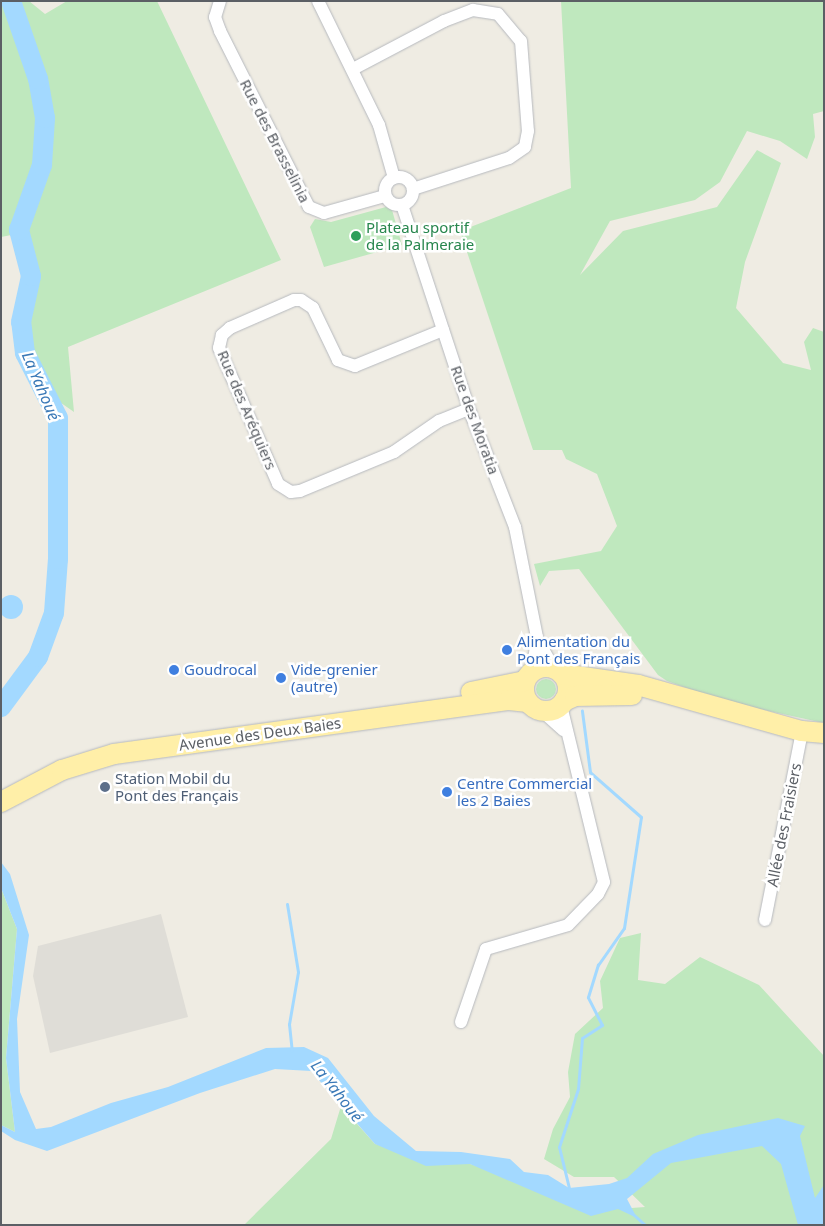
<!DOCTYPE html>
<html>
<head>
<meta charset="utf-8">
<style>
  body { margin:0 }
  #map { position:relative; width:825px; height:1226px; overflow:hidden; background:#efece3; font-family:"Noto Sans",sans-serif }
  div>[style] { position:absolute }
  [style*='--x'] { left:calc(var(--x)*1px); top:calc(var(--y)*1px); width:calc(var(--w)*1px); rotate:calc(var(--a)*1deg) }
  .industrial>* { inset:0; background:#dfddd7 }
  .green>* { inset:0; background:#bfe8be }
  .round { border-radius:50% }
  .water>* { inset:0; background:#a3d9ff }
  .stream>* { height:3px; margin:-1.5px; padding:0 1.5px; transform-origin:1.5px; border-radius:1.5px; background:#a3d9ff }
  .river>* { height:20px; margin:-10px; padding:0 10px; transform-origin:10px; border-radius:10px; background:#a3d9ff }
  .roads { filter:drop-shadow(0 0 1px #b6b9be) drop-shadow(0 0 1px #b6b9be) }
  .minor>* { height:12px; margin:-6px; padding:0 6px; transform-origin:6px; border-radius:6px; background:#fff }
  .minor>.ring { margin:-6px; padding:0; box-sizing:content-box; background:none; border:12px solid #fff; border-radius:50% }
  .primary>* { height:20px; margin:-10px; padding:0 10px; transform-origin:10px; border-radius:10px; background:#ffefa8 }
  .primary>.ring { margin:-10px; padding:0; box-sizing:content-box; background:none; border:20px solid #ffefa8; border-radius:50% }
  .dots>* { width:14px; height:14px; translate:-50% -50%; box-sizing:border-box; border:2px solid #fff; border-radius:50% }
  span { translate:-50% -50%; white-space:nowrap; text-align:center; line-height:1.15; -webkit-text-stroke:5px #fff; paint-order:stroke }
  .street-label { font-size:15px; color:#5b5f65 }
  .leisure-label { font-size:15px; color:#27864d }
  .left { translate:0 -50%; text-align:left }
  .shop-label { font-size:15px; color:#366cbe }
  .service-label { font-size:15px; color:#4e5e75 }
  .water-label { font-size:16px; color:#3a79b7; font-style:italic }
  .frame { position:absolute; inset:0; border:2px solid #5b5f65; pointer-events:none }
</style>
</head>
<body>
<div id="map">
  <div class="industrial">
    <div style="clip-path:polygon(161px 914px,188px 1017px,50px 1053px,33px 976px,38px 946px)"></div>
  </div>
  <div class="green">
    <div style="clip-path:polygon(1px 1px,29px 1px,45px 14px,67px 1px,157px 1px,281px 260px,68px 347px,74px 412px,54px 398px,29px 350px,29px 314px,35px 273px,27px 232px,1px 237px)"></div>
    <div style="clip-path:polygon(561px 1px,824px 1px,824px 111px,813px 114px,815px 137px,807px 159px,780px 141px,747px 131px,720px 182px,695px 200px,610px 221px,580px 275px,623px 231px,717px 207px,757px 150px,781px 163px,745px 262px,736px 308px,783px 363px,811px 370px,804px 342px,813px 328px,824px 332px,824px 723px,723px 701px,667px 681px,658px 675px,579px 569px,549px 571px,540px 586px,534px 564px,601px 551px,617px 526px,597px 474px,566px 459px,562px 450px,533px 450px,460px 231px,571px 188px)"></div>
    <div style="clip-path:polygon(386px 207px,392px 210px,402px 245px,324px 267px,310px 227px,315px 219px,331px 222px)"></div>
    <div class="round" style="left:536px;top:679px;width:20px;height:20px"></div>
    <div style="clip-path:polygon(1px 888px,17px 929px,6px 1058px,15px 1132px,1px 1125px)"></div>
    <div style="clip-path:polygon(641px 933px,638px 980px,665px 984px,700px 957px,759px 985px,824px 1056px,824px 1225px,244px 1225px,331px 1139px,341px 1106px,375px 1144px,470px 1164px,618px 1209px,645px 1207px,614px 1177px,574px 1177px,544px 1159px,553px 1129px,570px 1097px,568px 1072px,575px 1034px,603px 1008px,600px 981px,620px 938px)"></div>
  </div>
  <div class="water">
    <div class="round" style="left:-1px;top:595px;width:24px;height:24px"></div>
    <div style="clip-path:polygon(1px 862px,10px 874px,29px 935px,17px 1019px,20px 1092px,36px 1129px,51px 1127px,111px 1103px,168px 1087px,266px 1048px,304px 1047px,328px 1058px,374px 1116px,416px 1151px,461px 1152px,510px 1159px,524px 1172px,548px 1175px,569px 1188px,609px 1184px,627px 1178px,653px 1154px,698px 1135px,778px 1118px,805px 1126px,800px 1136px,815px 1198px,824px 1185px,824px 1225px,798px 1225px,781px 1164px,762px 1146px,671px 1163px,627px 1199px,637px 1218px,618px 1209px,591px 1216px,470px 1164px,426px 1166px,375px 1144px,311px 1071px,275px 1069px,200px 1093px,47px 1151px,15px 1140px,1px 1131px,1px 1125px,15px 1132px,6px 1058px,17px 929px,1px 888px)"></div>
  </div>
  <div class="stream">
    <div style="--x:287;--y:904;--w:69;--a:80.8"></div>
    <div style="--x:298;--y:972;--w:53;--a:99.8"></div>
    <div style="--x:289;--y:1024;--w:27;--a:84"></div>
    <div style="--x:569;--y:1188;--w:42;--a:-103.7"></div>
    <div style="--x:559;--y:1147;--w:61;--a:-71.9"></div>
    <div style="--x:578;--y:1089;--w:51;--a:-85.5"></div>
    <div style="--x:582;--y:1038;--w:24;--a:-33"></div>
    <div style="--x:602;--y:1025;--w:31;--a:-117"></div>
    <div style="--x:588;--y:997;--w:34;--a:-73"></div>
    <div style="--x:598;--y:965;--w:45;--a:-54.9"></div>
    <div style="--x:624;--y:928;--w:112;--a:-81.3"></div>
    <div style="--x:641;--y:817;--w:68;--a:-138.6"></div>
    <div style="--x:590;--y:772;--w:62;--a:-97.5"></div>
    <div style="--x:634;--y:1215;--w:15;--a:42"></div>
  </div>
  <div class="river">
    <div style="--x:1;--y:707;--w:62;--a:-53.5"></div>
    <div style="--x:38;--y:657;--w:47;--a:-70"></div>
    <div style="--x:54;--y:613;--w:54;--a:-85.8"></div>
    <div style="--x:58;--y:559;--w:141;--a:-90"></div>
    <div style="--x:58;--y:418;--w:73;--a:-116.9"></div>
    <div style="--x:25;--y:353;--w:31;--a:-97"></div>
    <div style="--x:21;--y:322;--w:47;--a:-77.7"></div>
    <div style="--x:31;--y:276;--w:48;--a:-104.6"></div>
    <div style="--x:19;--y:230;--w:69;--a:-70.5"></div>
    <div style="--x:42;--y:165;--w:47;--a:-86.3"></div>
    <div style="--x:45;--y:118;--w:40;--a:-100"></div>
    <div style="--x:38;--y:79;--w:83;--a:-109.1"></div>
  </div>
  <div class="roads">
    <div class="minor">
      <div style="--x:220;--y:1;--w:17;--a:107"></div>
      <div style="--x:215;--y:17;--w:15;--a:70"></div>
      <div style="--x:220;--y:31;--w:197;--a:63.2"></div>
      <div style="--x:309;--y:207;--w:16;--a:22"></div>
      <div style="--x:324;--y:213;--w:63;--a:-15.6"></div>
      <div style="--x:318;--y:1;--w:138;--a:63.8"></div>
      <div style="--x:379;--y:125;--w:55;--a:74.2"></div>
      <div style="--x:353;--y:69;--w:103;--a:-27.8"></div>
      <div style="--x:444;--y:21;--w:31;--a:-21"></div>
      <div style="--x:473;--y:10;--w:25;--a:9"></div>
      <div style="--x:498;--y:14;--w:35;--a:50"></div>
      <div style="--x:521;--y:41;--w:90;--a:85.6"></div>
      <div style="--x:528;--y:131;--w:16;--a:101"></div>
      <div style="--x:525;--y:147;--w:19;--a:145"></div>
      <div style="--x:509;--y:158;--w:101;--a:162.1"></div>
      <div class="ring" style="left:385px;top:177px;width:16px;height:16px"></div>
      <div style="--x:402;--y:205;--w:215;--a:71.8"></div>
      <div style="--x:469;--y:409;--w:127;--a:68.7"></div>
      <div style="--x:515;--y:527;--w:112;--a:78.7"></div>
      <div style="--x:537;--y:637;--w:34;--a:97"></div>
      <div style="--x:443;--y:330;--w:95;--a:157.8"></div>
      <div style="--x:355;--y:366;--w:18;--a:-161"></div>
      <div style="--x:338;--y:360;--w:58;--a:-115.7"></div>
      <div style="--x:313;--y:308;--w:14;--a:-146"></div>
      <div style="--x:301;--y:300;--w:7;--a:180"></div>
      <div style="--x:294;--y:300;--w:70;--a:156.4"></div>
      <div style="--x:230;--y:328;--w:11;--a:139"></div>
      <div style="--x:222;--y:335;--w:13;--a:103"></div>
      <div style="--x:219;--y:348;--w:148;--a:66.5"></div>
      <div style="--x:278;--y:484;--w:15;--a:32"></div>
      <div style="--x:291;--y:492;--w:9;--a:-6"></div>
      <div style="--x:300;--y:491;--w:102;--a:-22.5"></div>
      <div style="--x:394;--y:452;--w:55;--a:-34.6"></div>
      <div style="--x:439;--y:421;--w:32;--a:-22"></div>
      <div style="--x:539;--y:642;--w:31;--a:61"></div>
      <div style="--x:541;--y:710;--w:30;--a:42"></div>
      <div style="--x:765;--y:920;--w:193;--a:-78.9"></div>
      <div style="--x:461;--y:1022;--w:77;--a:-71.1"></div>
      <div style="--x:486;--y:949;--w:85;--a:-16.3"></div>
      <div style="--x:568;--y:925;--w:43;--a:-45.9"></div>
      <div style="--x:598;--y:894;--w:13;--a:-63"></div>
      <div style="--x:604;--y:882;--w:182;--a:-103.7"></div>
    </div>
    <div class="primary">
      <div class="ring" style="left:524px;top:667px;width:24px;height:24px"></div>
      <div style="--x:562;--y:674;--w:77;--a:8.2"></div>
      <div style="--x:638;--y:685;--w:170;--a:15.7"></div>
      <div style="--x:802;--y:731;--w:22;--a:5"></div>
      <div style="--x:471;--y:692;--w:55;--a:-11.5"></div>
      <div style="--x:564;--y:701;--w:12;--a:-24"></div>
      <div style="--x:575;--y:696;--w:57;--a:-1"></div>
      <div style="--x:1;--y:802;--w:69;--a:-27.7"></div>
      <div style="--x:62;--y:770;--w:54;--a:-17.1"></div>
      <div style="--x:114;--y:754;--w:399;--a:-7.8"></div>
      <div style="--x:509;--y:700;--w:19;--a:6"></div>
    </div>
  </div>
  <div class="dots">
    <div style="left:356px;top:236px;background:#2e9e5b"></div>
    <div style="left:507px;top:650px;background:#3f7fe0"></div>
    <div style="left:174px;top:670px;background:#3f7fe0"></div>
    <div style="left:281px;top:678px;background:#3f7fe0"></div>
    <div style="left:105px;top:787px;background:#5c6f8a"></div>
    <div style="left:447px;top:792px;background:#3f7fe0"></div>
  </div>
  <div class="street-label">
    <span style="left:275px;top:141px;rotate:63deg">Rue des Brasselinia</span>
    <span style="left:247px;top:410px;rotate:67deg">Rue des Aréquiers</span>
    <span style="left:475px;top:420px;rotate:70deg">Rue des Moratia</span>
    <span style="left:260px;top:734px;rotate:-8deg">Avenue des Deux Baies</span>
    <span style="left:784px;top:825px;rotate:-79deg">Allée des Fraisiers</span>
  </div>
  <div class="leisure-label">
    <span class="left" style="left:366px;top:236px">Plateau sportif<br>de la Palmeraie</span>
  </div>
  <div class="shop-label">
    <span class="left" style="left:517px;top:650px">Alimentation du<br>Pont des Français</span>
    <span class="left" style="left:291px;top:678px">Vide-grenier<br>(autre)</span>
    <span class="left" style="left:184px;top:670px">Goudrocal</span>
    <span class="left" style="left:457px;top:792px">Centre Commercial<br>les 2 Baies</span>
  </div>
  <div class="service-label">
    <span class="left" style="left:115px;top:787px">Station Mobil du<br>Pont des Français</span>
  </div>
  <div class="water-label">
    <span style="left:41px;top:386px;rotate:67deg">La Yahoué</span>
    <span style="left:337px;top:1091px;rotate:52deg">La Yahoué</span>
  </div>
  <div class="frame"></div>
</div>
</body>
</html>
